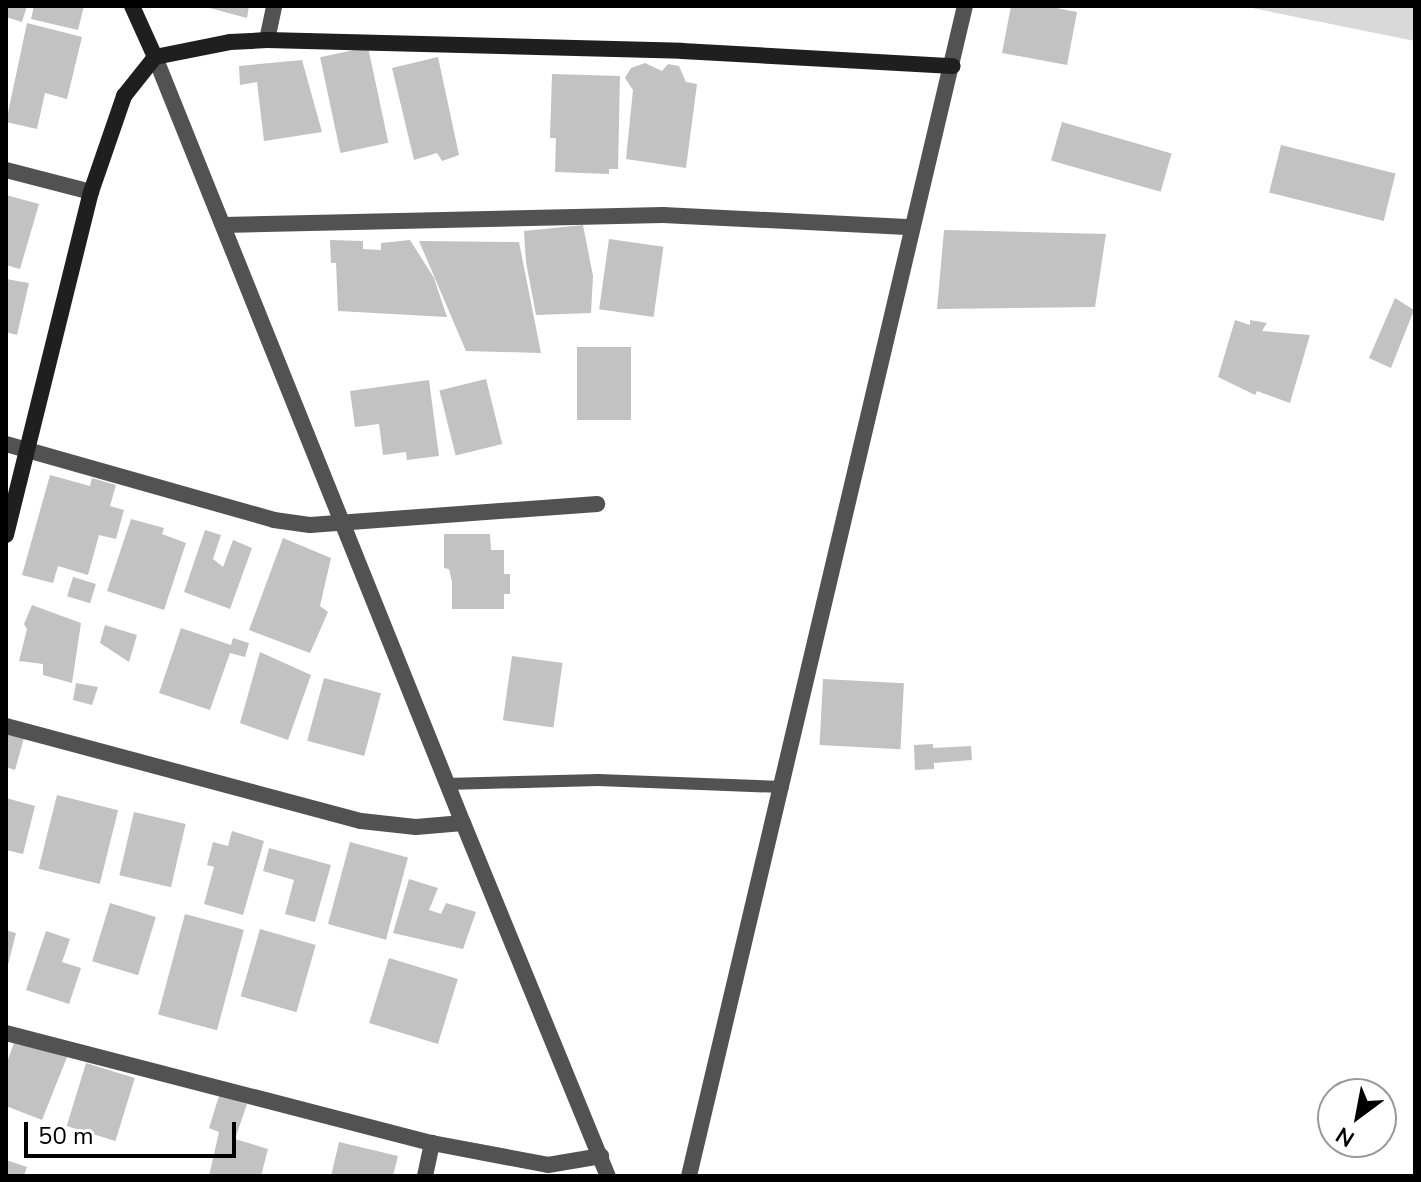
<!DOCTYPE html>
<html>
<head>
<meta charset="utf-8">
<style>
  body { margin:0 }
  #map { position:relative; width:1421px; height:1182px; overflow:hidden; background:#fff; font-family:"Nunito Sans",sans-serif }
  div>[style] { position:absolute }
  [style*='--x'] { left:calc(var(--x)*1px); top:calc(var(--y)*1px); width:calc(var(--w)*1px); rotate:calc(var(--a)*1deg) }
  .green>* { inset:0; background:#d9d9d9 }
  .building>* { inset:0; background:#c2c2c2; transform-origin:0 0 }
  .lane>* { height:12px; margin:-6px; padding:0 6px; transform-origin:6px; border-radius:6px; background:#525252 }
  .street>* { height:16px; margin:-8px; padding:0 8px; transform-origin:8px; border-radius:8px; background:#525252 }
  .secondary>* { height:16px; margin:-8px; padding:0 8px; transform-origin:8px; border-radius:8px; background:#1f1f1f }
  span { translate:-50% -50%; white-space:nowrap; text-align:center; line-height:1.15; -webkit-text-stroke:8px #fff; paint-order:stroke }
  .frame { position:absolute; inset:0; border:8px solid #000; pointer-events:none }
  .north { position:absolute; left:1317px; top:1078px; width:80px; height:80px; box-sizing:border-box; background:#fff; border:2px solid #999; border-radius:50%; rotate:212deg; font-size:22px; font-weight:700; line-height:32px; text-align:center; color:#000 }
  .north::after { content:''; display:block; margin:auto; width:28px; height:36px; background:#000; clip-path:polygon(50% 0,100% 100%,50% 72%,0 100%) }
  .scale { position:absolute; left:24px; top:1122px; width:212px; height:36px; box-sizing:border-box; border:4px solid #000; border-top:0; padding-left:10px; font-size:24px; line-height:28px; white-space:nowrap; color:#000; -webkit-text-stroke:6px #fff; paint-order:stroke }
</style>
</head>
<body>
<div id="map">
  <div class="green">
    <div style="clip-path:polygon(1242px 6px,1415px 6px,1415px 41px)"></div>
  </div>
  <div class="building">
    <div style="clip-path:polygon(6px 6px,27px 6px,22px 22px,6px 17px)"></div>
    <div style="clip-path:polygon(34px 6px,84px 6px,78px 30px,31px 19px)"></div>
    <div style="clip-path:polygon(202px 6px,249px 6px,247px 18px)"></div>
    <div style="clip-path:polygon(1011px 6px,1046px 6px,1077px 12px,1067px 65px,1002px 53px)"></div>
    <div style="clip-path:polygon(27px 23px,82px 37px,67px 99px,45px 93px,37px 129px,6px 122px)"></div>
    <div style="left:368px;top:47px;width:98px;height:49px;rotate:78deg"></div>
    <div style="clip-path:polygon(438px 57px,459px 155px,442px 161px,437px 153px,414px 160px,392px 68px)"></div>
    <div style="clip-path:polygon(302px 60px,322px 132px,264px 141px,257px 82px,240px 85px,239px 66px)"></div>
    <div style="clip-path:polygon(645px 63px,662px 71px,668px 64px,679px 66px,686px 82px,697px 84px,686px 168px,626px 159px,633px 90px,625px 78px,631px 68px)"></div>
    <div style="clip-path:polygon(552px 74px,620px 76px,618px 169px,609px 169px,609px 174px,555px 172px,556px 138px,550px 138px)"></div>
    <div style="left:1062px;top:122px;width:114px;height:40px;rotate:16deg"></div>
    <div style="left:1281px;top:145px;width:118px;height:49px;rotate:14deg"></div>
    <div style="clip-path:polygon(6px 195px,39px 204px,20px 269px,6px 265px)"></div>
    <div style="clip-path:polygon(583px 225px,593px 276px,591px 313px,536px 315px,526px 262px,524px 231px)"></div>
    <div style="clip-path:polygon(944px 230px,1106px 234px,1095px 307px,937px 309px)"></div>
    <div style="left:609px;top:239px;width:55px;height:71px;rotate:8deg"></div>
    <div style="clip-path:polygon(330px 240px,363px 241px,363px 249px,381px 250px,381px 243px,410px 240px,434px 278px,447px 317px,338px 311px,336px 263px,331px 263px)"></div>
    <div style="clip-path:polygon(419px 241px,519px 242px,541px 353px,466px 351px)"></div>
    <div style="clip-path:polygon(6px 279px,29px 283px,17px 335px,6px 332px)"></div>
    <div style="clip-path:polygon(1395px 298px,1414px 310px,1391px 368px,1369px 358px)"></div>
    <div style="clip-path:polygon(1235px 320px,1250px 325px,1250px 320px,1267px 323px,1262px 331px,1310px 335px,1290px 403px,1257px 391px,1255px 395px,1218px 377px)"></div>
    <div style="left:577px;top:347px;width:54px;height:73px"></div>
    <div style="left:486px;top:379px;width:67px;height:48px;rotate:76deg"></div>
    <div style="clip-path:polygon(429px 380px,439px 456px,407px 460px,406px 452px,383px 455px,379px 424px,355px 427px,350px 391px)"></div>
    <div style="clip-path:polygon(50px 475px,90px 486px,92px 478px,116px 485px,110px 506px,124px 510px,116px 539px,99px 535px,88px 575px,58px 566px,53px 583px,22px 575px)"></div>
    <div style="clip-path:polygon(131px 519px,164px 528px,162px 534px,186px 543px,164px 610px,107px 591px)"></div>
    <div style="clip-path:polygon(205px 530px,221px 535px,213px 559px,223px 567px,233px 540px,252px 548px,230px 609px,184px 592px)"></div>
    <div style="clip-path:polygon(444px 534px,490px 534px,491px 550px,504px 550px,504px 574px,510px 574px,510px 594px,504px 594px,504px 609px,452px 609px,452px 582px,449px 569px,444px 568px)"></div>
    <div style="clip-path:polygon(283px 538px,331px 558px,320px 606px,328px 612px,310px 653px,249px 630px)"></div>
    <div style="left:73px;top:577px;width:24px;height:20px;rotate:17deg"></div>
    <div style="clip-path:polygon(32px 605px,81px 623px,72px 683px,43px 675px,43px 664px,19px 661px,27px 629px,24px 624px)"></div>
    <div style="clip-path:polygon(105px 625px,137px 635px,129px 662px,100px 643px)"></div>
    <div style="clip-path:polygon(181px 628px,231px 645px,233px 638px,249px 643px,245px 657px,230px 653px,210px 710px,159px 693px)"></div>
    <div style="clip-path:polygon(260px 652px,311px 675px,288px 740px,240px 723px)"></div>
    <div style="left:512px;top:656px;width:51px;height:65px;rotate:8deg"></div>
    <div style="left:324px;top:678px;width:59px;height:65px;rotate:15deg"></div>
    <div style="left:823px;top:679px;width:81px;height:66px;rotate:3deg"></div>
    <div style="clip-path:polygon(76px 683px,98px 687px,92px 705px,73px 700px)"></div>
    <div style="clip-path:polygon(6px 733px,24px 738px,15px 770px,6px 767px)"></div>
    <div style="clip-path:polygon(933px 744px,933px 748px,971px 746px,972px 760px,934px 763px,934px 769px,915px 770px,914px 745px)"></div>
    <div style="left:57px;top:795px;width:63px;height:76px;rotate:14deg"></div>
    <div style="clip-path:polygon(6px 798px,35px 806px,23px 854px,6px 850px)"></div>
    <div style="left:134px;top:812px;width:53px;height:65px;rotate:13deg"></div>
    <div style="clip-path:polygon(232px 831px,264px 841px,243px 915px,204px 904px,214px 867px,207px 865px,213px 842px,228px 846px)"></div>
    <div style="left:350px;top:842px;width:60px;height:85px;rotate:15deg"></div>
    <div style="clip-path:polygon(269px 848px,331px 865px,315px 922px,285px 914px,294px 880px,263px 871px)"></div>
    <div style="clip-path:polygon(409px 879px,438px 888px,429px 910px,441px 914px,446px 903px,476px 912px,463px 949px,393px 933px)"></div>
    <div style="left:110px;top:903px;width:48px;height:61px;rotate:17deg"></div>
    <div style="left:185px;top:914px;width:61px;height:104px;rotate:15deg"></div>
    <div style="left:260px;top:929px;width:58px;height:70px;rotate:16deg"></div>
    <div style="clip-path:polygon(6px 930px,16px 933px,7px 969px,6px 969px)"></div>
    <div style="clip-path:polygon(46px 931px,70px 939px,62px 962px,81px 968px,69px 1004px,26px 990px)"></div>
    <div style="left:389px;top:958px;width:72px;height:68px;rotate:17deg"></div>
    <div style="clip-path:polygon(16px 1037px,67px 1057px,42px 1120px,6px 1106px,6px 1065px)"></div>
    <div style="left:86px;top:1063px;width:51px;height:66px;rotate:17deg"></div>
    <div style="clip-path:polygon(219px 1096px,247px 1104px,235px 1139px,268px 1149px,261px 1176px,209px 1176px,219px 1132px,209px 1128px)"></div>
    <div style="clip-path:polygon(339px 1142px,398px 1156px,393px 1176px,331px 1176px)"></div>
    <div style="clip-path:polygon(6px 1160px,27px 1167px,24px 1176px,6px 1176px)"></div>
  </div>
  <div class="lane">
    <div style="--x:446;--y:784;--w:152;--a:-1.5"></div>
    <div style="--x:598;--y:780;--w:185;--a:2.2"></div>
  </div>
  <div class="street">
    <div style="--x:267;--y:40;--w:35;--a:-78"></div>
    <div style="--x:155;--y:57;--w:826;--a:68.1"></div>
    <div style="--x:6;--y:170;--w:88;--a:14.5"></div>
    <div style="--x:223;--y:225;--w:440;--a:-1.3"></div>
    <div style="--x:663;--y:215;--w:249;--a:2.8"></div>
    <div style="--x:6;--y:444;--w:279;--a:15.8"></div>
    <div style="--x:274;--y:520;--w:36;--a:8"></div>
    <div style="--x:310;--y:525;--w:288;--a:-4.2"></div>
    <div style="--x:6;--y:726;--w:367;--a:15"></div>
    <div style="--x:361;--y:821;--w:55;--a:6.2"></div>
    <div style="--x:416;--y:827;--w:47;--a:-4.9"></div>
    <div style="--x:463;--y:823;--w:382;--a:67.7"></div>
    <div style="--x:6;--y:1033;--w:440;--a:14.5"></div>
    <div style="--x:432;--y:1143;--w:118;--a:10.7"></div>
    <div style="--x:548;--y:1165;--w:54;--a:-9.6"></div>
    <div style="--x:425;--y:1176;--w:34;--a:-78"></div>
    <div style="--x:689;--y:1176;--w:1202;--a:-76.73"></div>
  </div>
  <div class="secondary">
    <div style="--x:132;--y:6;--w:56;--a:65.7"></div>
    <div style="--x:6;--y:535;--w:353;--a:-76.1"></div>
    <div style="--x:91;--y:192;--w:102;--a:-71"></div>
    <div style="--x:124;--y:96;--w:50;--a:-51.5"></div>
    <div style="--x:155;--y:57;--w:76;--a:-11.3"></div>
    <div style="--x:230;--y:42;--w:37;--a:-3"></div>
    <div style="--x:267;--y:40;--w:415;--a:1.5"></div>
    <div style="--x:682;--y:51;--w:271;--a:3.2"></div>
  </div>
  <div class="frame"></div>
  <div class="north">N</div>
  <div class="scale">50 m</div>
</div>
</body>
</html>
